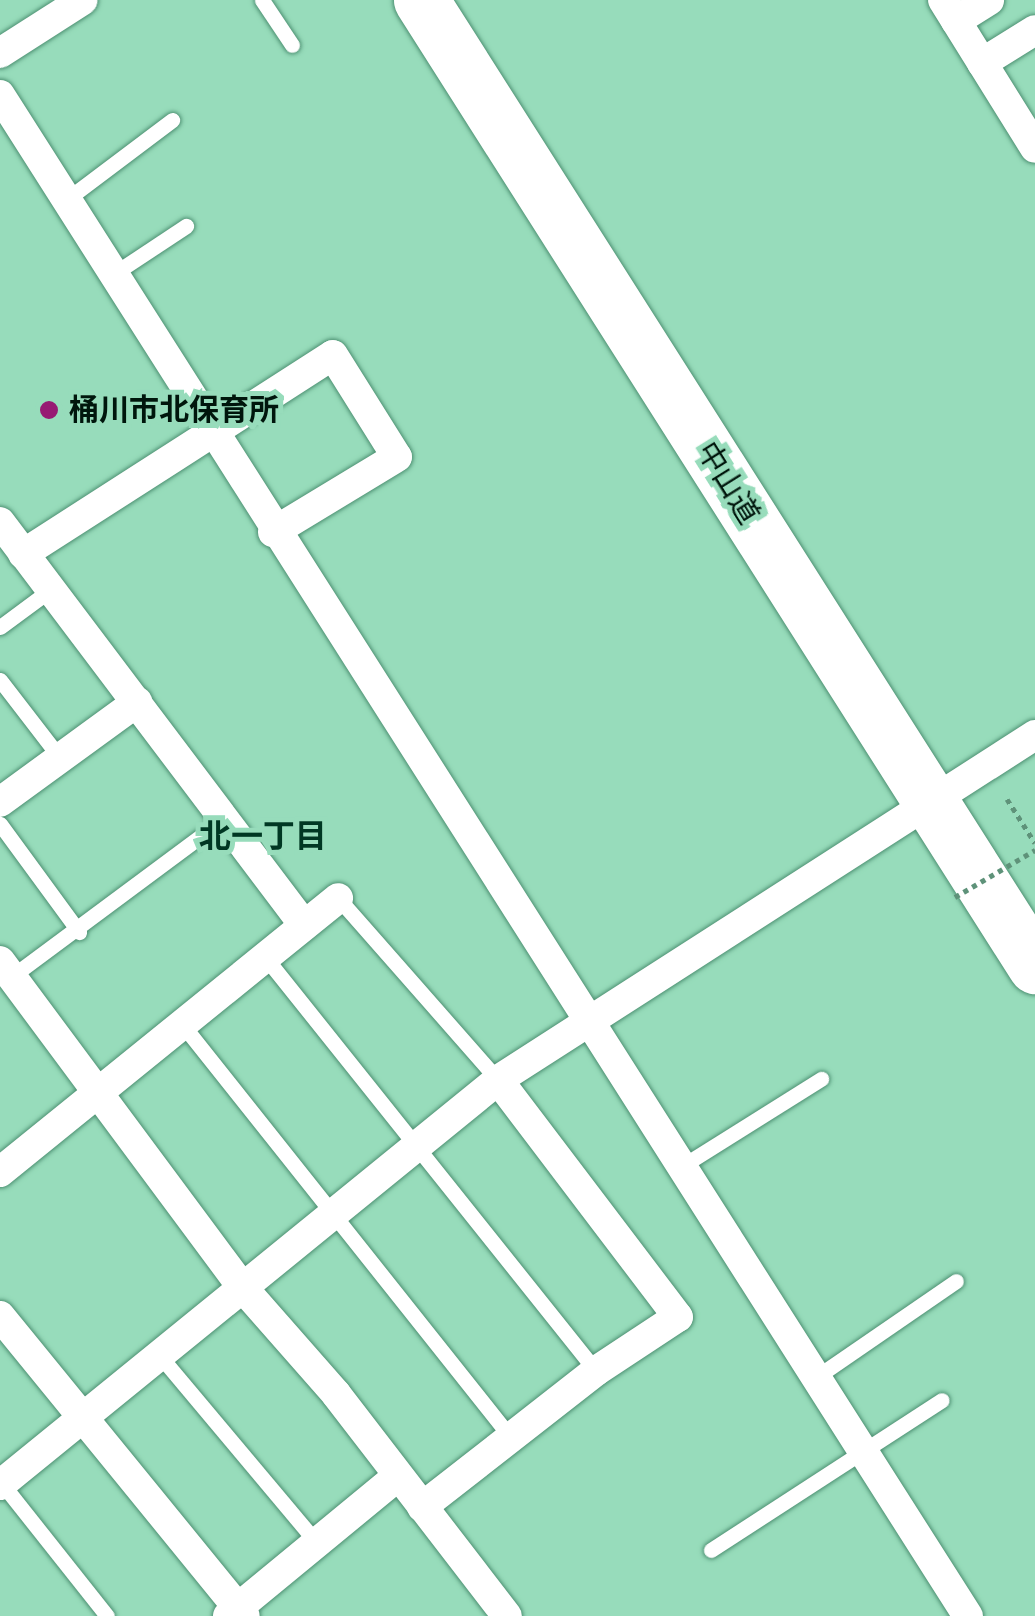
<!DOCTYPE html>
<html>
<head>
<meta charset="utf-8">
<style>
  body { margin:0 }
  #map { position:relative; width:1035px; height:1616px; overflow:hidden; background:#97dcbb; font-family:"Roboto Condensed","Noto Sans JP",sans-serif }
  div>[style] { position:absolute }
  [style*='--x'] { left:calc(var(--x)*1px); top:calc(var(--y)*1px); width:calc(var(--w)*1px); rotate:calc(var(--a)*1deg) }
  .path>* { height:5px; margin-top:-2.5px; transform-origin:0; background:repeating-linear-gradient(90deg,#5e9279 0 5px,transparent 0 10px) }
  .roads { filter:drop-shadow(0 0 2px #4d9072) drop-shadow(0 0 2px #4d9072) }
  .lane>* { height:15px; margin:-7.5px; padding:0 7.5px; transform-origin:7.5px; border-radius:7.5px; background:#fff }
  .street>* { height:30px; margin:-15px; padding:0 15px; transform-origin:15px; border-radius:15px; background:#fff }
  .highway>* { height:55px; margin:-27.5px; padding:0 27.5px; transform-origin:27.5px; border-radius:27.5px; background:#fff }
  .path-bridge>* { height:5px; margin-top:-2.5px; transform-origin:0; background:repeating-linear-gradient(90deg,#5e9279 0 5px,transparent 0 10px) }
  .dots>* { width:28px; height:28px; translate:-50% -50%; box-sizing:border-box; border:5px solid #97dcbb; border-radius:50% }
  span { translate:-50% -50%; white-space:nowrap; text-align:center; line-height:1.15; -webkit-text-stroke:10px #97dcbb; paint-order:stroke }
  .poi-label { font-size:30px; color:#00160c; font-weight:700 }
  .left { translate:0 -50%; text-align:left }
  .street-label { font-size:30px; color:#00160c }
  .neighbourhood-label { font-size:32px; color:#003723; font-weight:700 }
</style>
</head>
<body>
<div id="map">
  <div class="path">
    <div style="--x:1007;--y:799;--w:52;--a:57.5"></div>
  </div>
  <div class="roads">
    <div class="lane">
      <div style="--x:262;--y:0;--w:54;--a:56.3"></div>
      <div style="--x:66;--y:200;--w:133;--a:-37"></div>
      <div style="--x:112;--y:275;--w:89;--a:-33.5"></div>
      <div style="--x:0;--y:627;--w:62;--a:-36.5"></div>
      <div style="--x:0;--y:680;--w:98;--a:52.4"></div>
      <div style="--x:0;--y:824;--w:134;--a:53.8"></div>
      <div style="--x:338;--y:898;--w:242;--a:48.7"></div>
      <div style="--x:265;--y:957;--w:530;--a:51.36"></div>
      <div style="--x:7;--y:980;--w:270;--a:-36.6"></div>
      <div style="--x:182;--y:1024;--w:530;--a:51.51"></div>
      <div style="--x:679;--y:1168;--w:168;--a:-32.1"></div>
      <div style="--x:160;--y:1356;--w:244;--a:50"></div>
      <div style="--x:815;--y:1378;--w:171;--a:-34.5"></div>
      <div style="--x:0;--y:1481;--w:172;--a:51.6"></div>
      <div style="--x:711;--y:1550;--w:275;--a:-33"></div>
    </div>
    <div class="street">
      <div style="--x:943;--y:0;--w:174;--a:58.1"></div>
      <div style="--x:956;--y:21;--w:39;--a:-32"></div>
      <div style="--x:0;--y:53;--w:98;--a:-32.6"></div>
      <div style="--x:982;--y:63;--w:62;--a:-31.9"></div>
      <div style="--x:0;--y:95;--w:1803;--a:57.53"></div>
      <div style="--x:0;--y:522;--w:505;--a:52.97"></div>
      <div style="--x:23;--y:554;--w:368;--a:-32.7"></div>
      <div style="--x:333;--y:355;--w:120;--a:57.9"></div>
      <div style="--x:397;--y:457;--w:145;--a:148.8"></div>
      <div style="--x:0;--y:802;--w:170;--a:-36.1"></div>
      <div style="--x:0;--y:961;--w:407;--a:53.4"></div>
      <div style="--x:243;--y:1288;--w:141;--a:48.7"></div>
      <div style="--x:336;--y:1394;--w:280;--a:52.4"></div>
      <div style="--x:0;--y:1172;--w:435;--a:-39"></div>
      <div style="--x:0;--y:1316;--w:387;--a:50.8"></div>
      <div style="--x:0;--y:1485;--w:642;--a:-39.12"></div>
      <div style="--x:498;--y:1080;--w:638;--a:-32.72"></div>
      <div style="--x:422;--y:1507;--w:221;--a:-38"></div>
      <div style="--x:596;--y:1371;--w:98;--a:-33.4"></div>
      <div style="--x:678;--y:1317;--w:298;--a:-127.2"></div>
      <div style="--x:228;--y:1616;--w:220;--a:-39.5"></div>
    </div>
    <div class="highway">
      <div style="--x:421;--y:0;--w:1145;--a:57.56"></div>
    </div>
  </div>
  <div class="path-bridge">
    <div style="--x:955;--y:897;--w:93;--a:-30.4"></div>
  </div>
  <div class="dots">
    <div style="left:49px;top:410px;background:#971a73"></div>
  </div>
  <div class="poi-label">
    <span class="left" style="left:69px;top:410px">桶川市北保育所</span>
  </div>
  <div class="street-label">
    <span style="left:728px;top:483px;rotate:58deg">中山道</span>
  </div>
  <div class="neighbourhood-label">
    <span style="left:263px;top:836px">北一丁目</span>
  </div>
</div>
</body>
</html>
